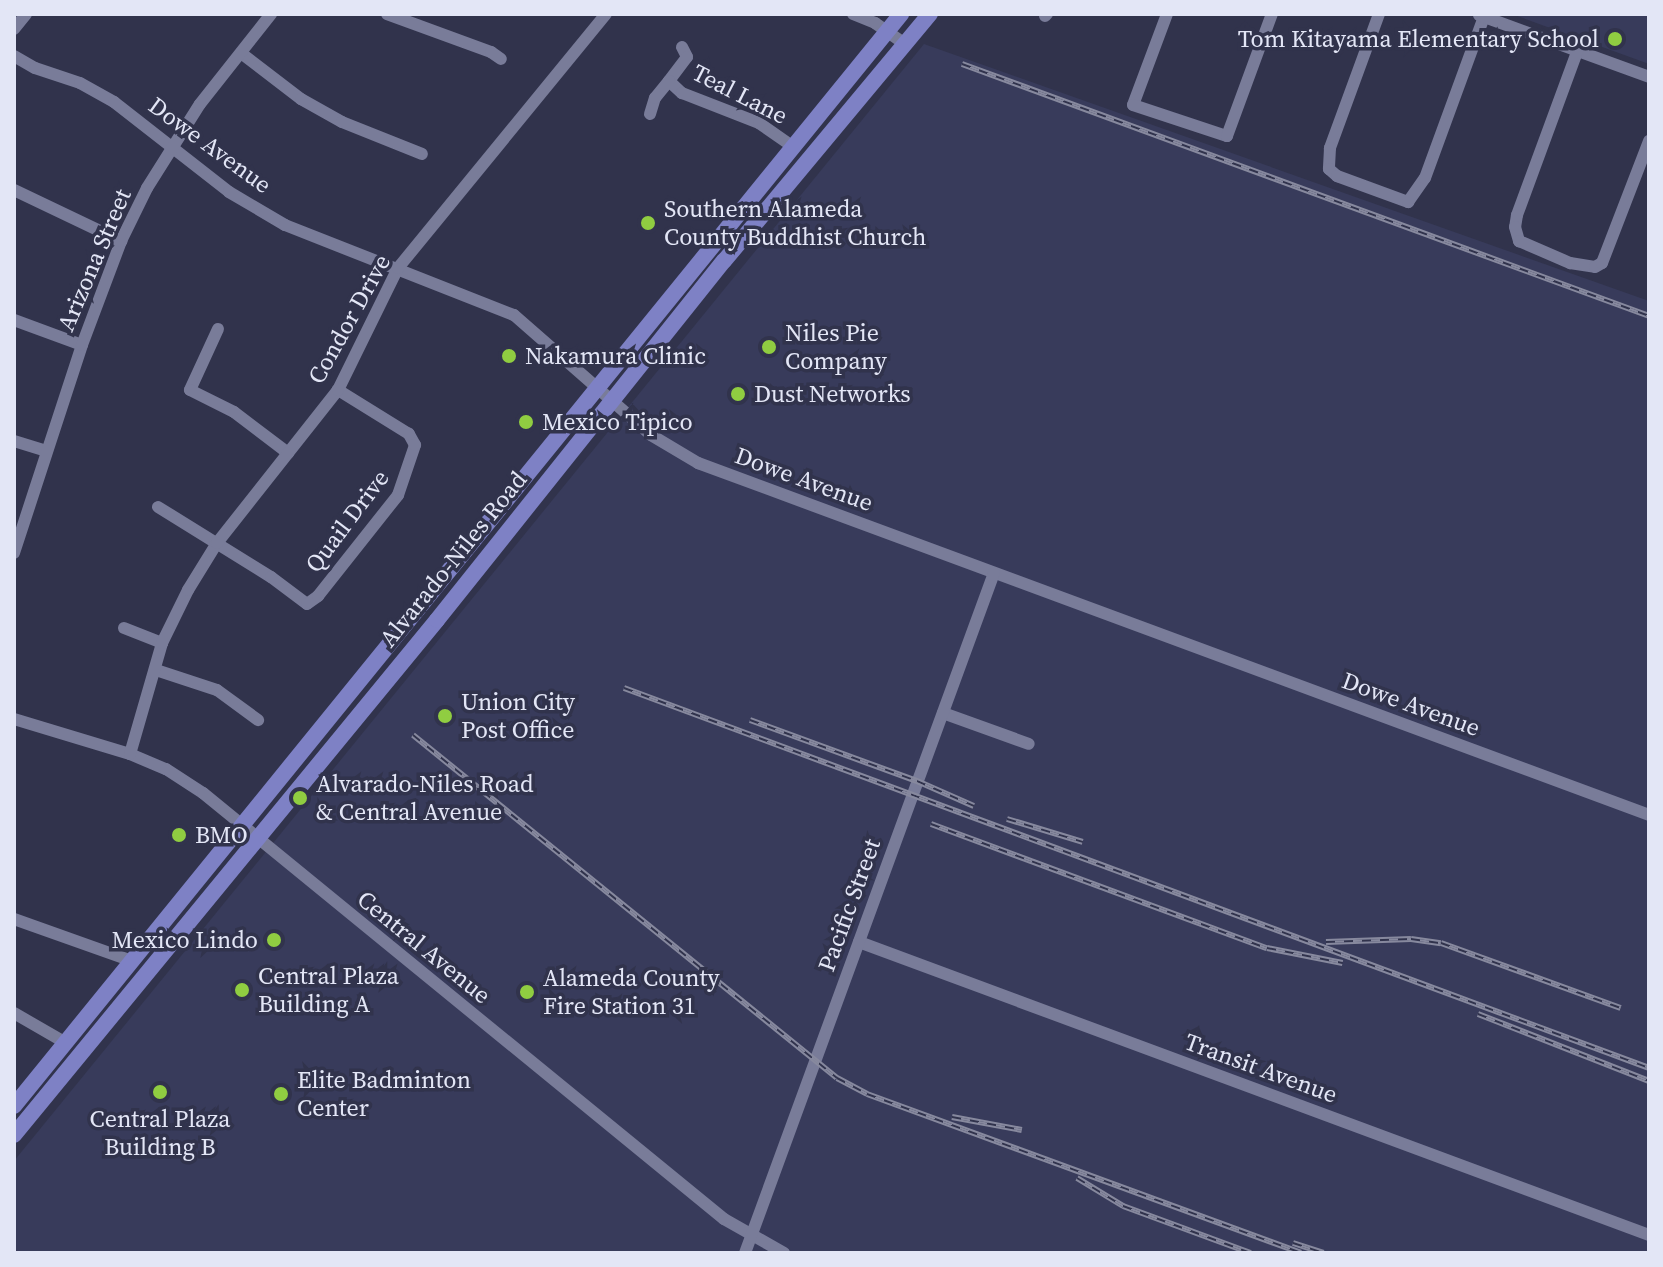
<!DOCTYPE html>
<html>
<head>
<meta charset="utf-8">
<style>
  body { margin:0 }
  #map { position:relative; width:1663px; height:1267px; overflow:hidden; background:#31334c; font-family:"Source Serif 4",serif }
  div>[style] { position:absolute }
  [style*='--x'] { left:calc(var(--x)*1px); top:calc(var(--y)*1px); width:calc(var(--w)*1px); rotate:calc(var(--a)*1deg) }
  .built>* { inset:0; background:#383b5b }
  .minor>* { height:12px; margin:-6px; padding:0 6px; transform-origin:6px; border-radius:6px; background:#797c99 }
  .major>* { height:16px; margin:-8px; padding:0 8px; transform-origin:8px; border-radius:8px; background:#7e81c5 }
  .rail>* { height:6px; margin-top:-3px; transform-origin:0; background:repeating-linear-gradient(90deg,#31334c 0 9px,#87899e 0 18px); box-sizing:border-box; border-block:2px solid #87899e }
  .dots>* { width:22px; height:22px; translate:-50% -50%; box-sizing:border-box; border:4px solid #31334c; border-radius:50% }
  span { translate:-50% -50%; white-space:nowrap; text-align:center; line-height:1.15; -webkit-text-stroke:7px #31334c; paint-order:stroke }
  .poi-label { font-size:24px; color:#e3e6f6 }
  .right { translate:-100% -50%; text-align:right }
  .left { translate:0 -50%; text-align:left }
  .street-label { font-size:24px; color:#e3e6f6 }
  .frame { position:absolute; inset:0; border:16px solid #e3e6f6; pointer-events:none }
</style>
</head>
<body>
<div id="map">
  <div class="built">
    <div style="clip-path:polygon(1512px 14px,1649px 14px,1649px 64px)"></div>
    <div style="clip-path:polygon(924px 44px,1649px 301px,1649px 1253px,14px 1253px,14px 1161px)"></div>
  </div>
  <div class="minor">
    <div style="--x:387;--y:14;--w:111;--a:20.1"></div>
    <div style="--x:491;--y:52;--w:12;--a:35"></div>
    <div style="--x:853;--y:14;--w:24;--a:22"></div>
    <div style="--x:875;--y:23;--w:37;--a:35"></div>
    <div style="--x:1167;--y:14;--w:97;--a:110.5"></div>
    <div style="--x:1133;--y:105;--w:99;--a:18.3"></div>
    <div style="--x:1227;--y:136;--w:130;--a:-69.8"></div>
    <div style="--x:1379;--y:14;--w:143;--a:110.1"></div>
    <div style="--x:1330;--y:148;--w:21;--a:93"></div>
    <div style="--x:1329;--y:169;--w:11;--a:41"></div>
    <div style="--x:1337;--y:176;--w:76;--a:20.1"></div>
    <div style="--x:1408;--y:202;--w:29;--a:-55"></div>
    <div style="--x:1425;--y:178;--w:175;--a:-69.9"></div>
    <div style="--x:1479;--y:15;--w:181;--a:20"></div>
    <div style="--x:1045;--y:16;--w:3;--a:-45"></div>
    <div style="--x:14;--y:29;--w:19;--a:-51"></div>
    <div style="--x:682;--y:47;--w:11;--a:63"></div>
    <div style="--x:687;--y:57;--w:30;--a:127"></div>
    <div style="--x:669;--y:81;--w:18;--a:43"></div>
    <div style="--x:682;--y:93;--w:83;--a:21.3"></div>
    <div style="--x:759;--y:123;--w:40;--a:34.9"></div>
    <div style="--x:1577;--y:52;--w:174;--a:110.2"></div>
    <div style="--x:1517;--y:215;--w:12;--a:99"></div>
    <div style="--x:1515;--y:227;--w:15;--a:74"></div>
    <div style="--x:1519;--y:241;--w:56;--a:23.3"></div>
    <div style="--x:1570;--y:263;--w:25;--a:9"></div>
    <div style="--x:1595;--y:267;--w:8;--a:-30"></div>
    <div style="--x:1602;--y:263;--w:131;--a:-68.9"></div>
    <div style="--x:241;--y:53;--w:76;--a:37.5"></div>
    <div style="--x:301;--y:99;--w:47;--a:29.3"></div>
    <div style="--x:342;--y:122;--w:86;--a:21.8"></div>
    <div style="--x:14;--y:56;--w:24;--a:30"></div>
    <div style="--x:35;--y:68;--w:47;--a:18.4"></div>
    <div style="--x:80;--y:83;--w:39;--a:29"></div>
    <div style="--x:114;--y:102;--w:146;--a:38"></div>
    <div style="--x:229;--y:192;--w:65;--a:30.5"></div>
    <div style="--x:285;--y:225;--w:246;--a:21.5"></div>
    <div style="--x:514;--y:315;--w:182;--a:41.2"></div>
    <div style="--x:651;--y:435;--w:55;--a:30.8"></div>
    <div style="--x:698;--y:463;--w:1014;--a:20.31"></div>
    <div style="--x:650;--y:114;--w:17;--a:-73"></div>
    <div style="--x:655;--y:98;--w:22;--a:-51"></div>
    <div style="--x:14;--y:190;--w:119;--a:25.5"></div>
    <div style="--x:14;--y:320;--w:72;--a:20.2"></div>
    <div style="--x:218;--y:329;--w:67;--a:114.7"></div>
    <div style="--x:190;--y:390;--w:49;--a:26.6"></div>
    <div style="--x:234;--y:412;--w:68;--a:37.2"></div>
    <div style="--x:14;--y:441;--w:34;--a:17"></div>
    <div style="--x:158;--y:507;--w:133;--a:31.8"></div>
    <div style="--x:271;--y:577;--w:45;--a:36.9"></div>
    <div style="--x:307;--y:604;--w:14;--a:-36"></div>
    <div style="--x:318;--y:596;--w:129;--a:-51.6"></div>
    <div style="--x:398;--y:495;--w:53;--a:-71.2"></div>
    <div style="--x:415;--y:445;--w:13;--a:-119"></div>
    <div style="--x:409;--y:434;--w:84;--a:-148.2"></div>
    <div style="--x:14;--y:553;--w:219;--a:-71.9"></div>
    <div style="--x:82;--y:345;--w:111;--a:-69.4"></div>
    <div style="--x:121;--y:241;--w:59;--a:-63.9"></div>
    <div style="--x:147;--y:188;--w:99;--a:-57.8"></div>
    <div style="--x:200;--y:104;--w:115;--a:-51.7"></div>
    <div style="--x:124;--y:628;--w:41;--a:21.5"></div>
    <div style="--x:156;--y:670;--w:64;--a:18.2"></div>
    <div style="--x:217;--y:690;--w:51;--a:36.2"></div>
    <div style="--x:943;--y:713;--w:91;--a:19.8"></div>
    <div style="--x:14;--y:719;--w:121;--a:16.8"></div>
    <div style="--x:130;--y:754;--w:39;--a:23"></div>
    <div style="--x:166;--y:769;--w:44;--a:33"></div>
    <div style="--x:203;--y:793;--w:673;--a:39.27"></div>
    <div style="--x:724;--y:1219;--w:69;--a:29.5"></div>
    <div style="--x:130;--y:754;--w:116;--a:-73.9"></div>
    <div style="--x:162;--y:643;--w:59;--a:-63.9"></div>
    <div style="--x:188;--y:590;--w:55;--a:-58.3"></div>
    <div style="--x:217;--y:543;--w:195;--a:-51.7"></div>
    <div style="--x:338;--y:390;--w:136;--a:-63.8"></div>
    <div style="--x:398;--y:268;--w:328;--a:-50.7"></div>
    <div style="--x:14;--y:919;--w:125;--a:19.6"></div>
    <div style="--x:859;--y:942;--w:843;--a:20.35"></div>
    <div style="--x:14;--y:1013;--w:60;--a:30"></div>
    <div style="--x:745;--y:1253;--w:724;--a:-69.89"></div>
  </div>
  <div class="major">
    <div style="--x:14;--y:1106;--w:1407;--a:-50.91"></div>
    <div style="--x:14;--y:1135;--w:666;--a:-50.6"></div>
    <div style="--x:437;--y:620;--w:460;--a:-51.4"></div>
    <div style="--x:724;--y:261;--w:322;--a:-50.2"></div>
  </div>
  <div class="rail">
    <div style="--x:962;--y:64;--w:732;--a:20.14"></div>
    <div style="--x:624;--y:688;--w:1093;--a:20.34"></div>
    <div style="--x:750;--y:720;--w:178;--a:20.1"></div>
    <div style="--x:917;--y:781;--w:62;--a:23.7"></div>
    <div style="--x:413;--y:735;--w:545;--a:38.97"></div>
    <div style="--x:837;--y:1078;--w:34;--a:28"></div>
    <div style="--x:867;--y:1094;--w:462;--a:20.1"></div>
    <div style="--x:1007;--y:819;--w:79;--a:16.8"></div>
    <div style="--x:931;--y:824;--w:358;--a:20.3"></div>
    <div style="--x:1267;--y:948;--w:77;--a:11.2"></div>
    <div style="--x:1326;--y:942;--w:85;--a:-2"></div>
    <div style="--x:1411;--y:939;--w:30;--a:8"></div>
    <div style="--x:1441;--y:943;--w:191;--a:19.9"></div>
    <div style="--x:1478;--y:1014;--w:184;--a:21.4"></div>
    <div style="--x:952;--y:1117;--w:71;--a:10.5"></div>
    <div style="--x:1077;--y:1178;--w:54;--a:31.3"></div>
    <div style="--x:1123;--y:1206;--w:136;--a:20.2"></div>
    <div style="--x:1293;--y:1243;--w:32;--a:18"></div>
  </div>
  <div class="dots">
    <div style="left:1615px;top:39px;background:#90cd41"></div>
    <div style="left:648px;top:223px;background:#90cd41"></div>
    <div style="left:769px;top:347px;background:#90cd41"></div>
    <div style="left:509px;top:356px;background:#90cd41"></div>
    <div style="left:738px;top:394px;background:#90cd41"></div>
    <div style="left:526px;top:422px;background:#90cd41"></div>
    <div style="left:445px;top:716px;background:#90cd41"></div>
    <div style="left:300px;top:798px;background:#90cd41"></div>
    <div style="left:179px;top:835px;background:#90cd41"></div>
    <div style="left:274px;top:940px;background:#90cd41"></div>
    <div style="left:242px;top:990px;background:#90cd41"></div>
    <div style="left:527px;top:992px;background:#90cd41"></div>
    <div style="left:160px;top:1092px;background:#90cd41"></div>
    <div style="left:281px;top:1094px;background:#90cd41"></div>
  </div>
  <div class="poi-label">
    <span class="right" style="left:1599px;top:39px">Tom Kitayama Elementary School</span>
    <span class="left" style="left:664px;top:223px">Southern Alameda<br>County Buddhist Church</span>
    <span class="left" style="left:785px;top:347px">Niles Pie<br>Company</span>
    <span class="left" style="left:525px;top:356px">Nakamura Clinic</span>
    <span class="left" style="left:754px;top:394px">Dust Networks</span>
    <span class="left" style="left:542px;top:422px">Mexico Tipico</span>
    <span class="left" style="left:461px;top:716px">Union City<br>Post Office</span>
    <span class="left" style="left:316px;top:798px">Alvarado-Niles Road<br>&amp; Central Avenue</span>
    <span class="left" style="left:195px;top:835px">BMO</span>
    <span class="right" style="left:258px;top:940px">Mexico Lindo</span>
    <span class="left" style="left:258px;top:990px">Central Plaza<br>Building A</span>
    <span class="left" style="left:543px;top:992px">Alameda County<br>Fire Station 31</span>
    <span class="left" style="left:297px;top:1094px">Elite Badminton<br>Center</span>
    <span style="left:160px;top:1133px">Central Plaza<br>Building B</span>
  </div>
  <div class="street-label">
    <span style="left:740px;top:94px;rotate:27deg">Teal Lane</span>
    <span style="left:210px;top:145px;rotate:36deg">Dowe Avenue</span>
    <span style="left:94px;top:260px;rotate:-67deg">Arizona Street</span>
    <span style="left:349px;top:319px;rotate:-61deg">Condor Drive</span>
    <span style="left:804px;top:479px;rotate:20deg">Dowe Avenue</span>
    <span style="left:347px;top:521px;rotate:-53deg">Quail Drive</span>
    <span style="left:453px;top:559px;rotate:-51deg">Alvarado-Niles Road</span>
    <span style="left:1411px;top:704px;rotate:20deg">Dowe Avenue</span>
    <span style="left:849px;top:905px;rotate:-70deg">Pacific Street</span>
    <span style="left:424px;top:947px;rotate:39deg">Central Avenue</span>
    <span style="left:1261px;top:1068px;rotate:20deg">Transit Avenue</span>
  </div>
  <div class="frame"></div>
</div>
</body>
</html>
